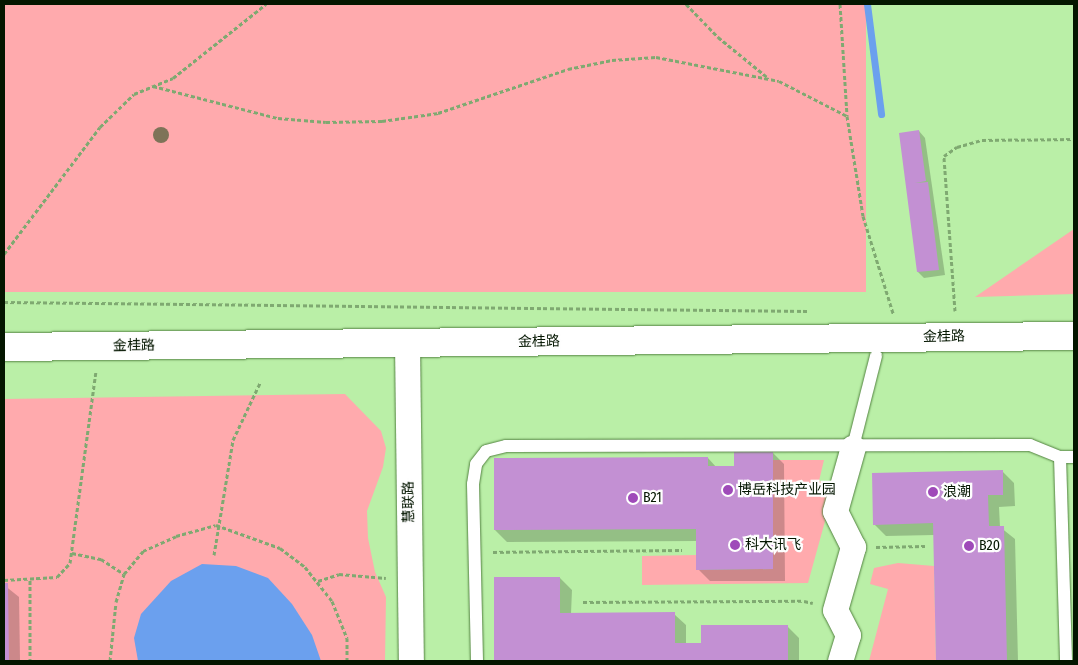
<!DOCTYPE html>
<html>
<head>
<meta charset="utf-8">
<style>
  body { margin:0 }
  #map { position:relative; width:1078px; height:665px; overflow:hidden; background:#baefa7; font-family:"Fira Sans Condensed","Noto Sans SC",sans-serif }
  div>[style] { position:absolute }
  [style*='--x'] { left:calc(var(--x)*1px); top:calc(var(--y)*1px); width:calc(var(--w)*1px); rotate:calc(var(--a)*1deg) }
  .green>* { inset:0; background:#ffaaad; transform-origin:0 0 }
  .water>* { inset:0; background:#6ba0ee }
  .shadow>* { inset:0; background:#0003 }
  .stream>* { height:7px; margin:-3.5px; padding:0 3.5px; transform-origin:3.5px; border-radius:3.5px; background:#6ba0ee }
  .building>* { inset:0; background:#c390d3 }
  .path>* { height:3px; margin-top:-1.5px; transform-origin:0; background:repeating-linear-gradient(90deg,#7fa971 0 4px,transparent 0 6.5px) }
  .roads { filter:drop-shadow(0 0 1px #538341) drop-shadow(0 0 1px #538341) }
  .lane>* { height:12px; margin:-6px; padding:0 6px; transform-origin:6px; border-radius:6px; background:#fff }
  .street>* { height:25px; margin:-12.5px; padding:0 12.5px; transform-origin:12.5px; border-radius:12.5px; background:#fff }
  .secondary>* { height:28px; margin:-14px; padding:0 14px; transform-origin:14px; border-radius:14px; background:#fff }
  .trees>* { width:16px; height:16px; margin:-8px; border-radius:50%; background:#7e7358 }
  .dots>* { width:14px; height:14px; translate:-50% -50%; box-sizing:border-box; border:2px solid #fefefe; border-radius:50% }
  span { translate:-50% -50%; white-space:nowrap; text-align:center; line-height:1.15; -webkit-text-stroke:4.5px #fefefe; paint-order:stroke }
  .street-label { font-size:14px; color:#041600 }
  .poi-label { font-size:14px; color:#041600 }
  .left { translate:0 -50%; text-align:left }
  .frame { position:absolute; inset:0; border:5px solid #041600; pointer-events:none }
</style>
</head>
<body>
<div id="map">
  <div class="green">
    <div style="left:4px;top:4px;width:862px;height:288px"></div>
    <div style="clip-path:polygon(1074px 229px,1074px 294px,975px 297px)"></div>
    <div style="clip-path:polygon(345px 394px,381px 431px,386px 448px,383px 467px,367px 511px,368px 538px,375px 572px,386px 597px,385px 661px,4px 661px,4px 399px)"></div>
    <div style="clip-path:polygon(773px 460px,824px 460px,819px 481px,835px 485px,808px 583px,642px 585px,642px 556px,696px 555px,697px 570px,773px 569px)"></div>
    <div style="clip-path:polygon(898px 563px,934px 566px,936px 661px,869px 661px,888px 589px,870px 584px,874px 568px)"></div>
  </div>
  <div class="water">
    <div style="clip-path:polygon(202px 564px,236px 566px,268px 578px,292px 604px,312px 635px,321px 661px,138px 661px,134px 638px,141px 614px,171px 581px)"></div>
  </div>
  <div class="shadow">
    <div style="clip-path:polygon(919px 131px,925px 138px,945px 275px,924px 278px,918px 272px,900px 134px)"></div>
    <div style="clip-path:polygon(772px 452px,784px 464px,785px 581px,710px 581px,698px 569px,698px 541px,507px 542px,495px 530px,708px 458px,717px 468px,736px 467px)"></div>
    <div style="clip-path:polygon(1002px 471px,1014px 483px,1015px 506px,999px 507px,1000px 527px,1015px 539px,1018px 661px,937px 661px,934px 535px,886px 536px,874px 524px)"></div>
    <div style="clip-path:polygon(495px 578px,560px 578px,572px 590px,571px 614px,674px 614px,686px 625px,686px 644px,702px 644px,787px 626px,799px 638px,799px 661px,496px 661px)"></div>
    <div style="clip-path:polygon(4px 585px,19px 597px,20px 661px,4px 661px)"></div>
  </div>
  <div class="stream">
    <div style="--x:867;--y:4;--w:111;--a:82.7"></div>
  </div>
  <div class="building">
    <div style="clip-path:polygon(919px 130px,926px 181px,915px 183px,928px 182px,939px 270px,917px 272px,899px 133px)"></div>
    <div style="clip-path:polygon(734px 451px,773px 451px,773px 569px,696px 570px,696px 529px,494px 530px,494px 458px,708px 457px,708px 466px,734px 466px)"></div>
    <div style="clip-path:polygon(1003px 470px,1003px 495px,988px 495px,989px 526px,1004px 526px,1007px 661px,936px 661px,933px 523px,873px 525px,872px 473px)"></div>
    <div style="clip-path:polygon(494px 577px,560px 577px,560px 613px,675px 612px,675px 643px,701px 643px,701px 625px,788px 625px,788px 661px,494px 661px)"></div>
    <div style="clip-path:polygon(4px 583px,8px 583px,9px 661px,4px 661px)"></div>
  </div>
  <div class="path">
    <div style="--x:686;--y:4;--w:46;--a:45.9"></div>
    <div style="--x:718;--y:37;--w:63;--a:39.2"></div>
    <div style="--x:840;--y:4;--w:112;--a:86.4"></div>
    <div style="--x:847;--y:116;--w:101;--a:80.9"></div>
    <div style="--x:863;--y:216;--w:102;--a:72.8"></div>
    <div style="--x:153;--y:86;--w:129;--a:14.4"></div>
    <div style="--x:278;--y:118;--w:48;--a:4.8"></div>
    <div style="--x:326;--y:122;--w:56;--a:-1"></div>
    <div style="--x:382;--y:121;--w:57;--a:-8.1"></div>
    <div style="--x:438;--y:113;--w:137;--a:-18.7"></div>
    <div style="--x:568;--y:69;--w:45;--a:-11.6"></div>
    <div style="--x:612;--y:60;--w:44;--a:-3.9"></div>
    <div style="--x:656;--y:57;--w:125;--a:11"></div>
    <div style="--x:779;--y:81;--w:76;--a:27.2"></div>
    <div style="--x:4;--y:254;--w:159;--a:-52.9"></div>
    <div style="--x:100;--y:127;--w:47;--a:-44.1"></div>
    <div style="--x:134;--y:94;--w:42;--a:-22.3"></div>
    <div style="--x:173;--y:78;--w:119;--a:-38.5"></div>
    <div style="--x:4;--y:302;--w:804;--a:0.64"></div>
    <div style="--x:955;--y:311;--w:155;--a:-94.1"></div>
    <div style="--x:944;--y:156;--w:16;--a:-35"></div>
    <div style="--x:957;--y:147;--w:26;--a:-16"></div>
    <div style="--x:982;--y:140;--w:92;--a:-0.6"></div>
    <div style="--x:876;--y:547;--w:49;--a:-1.2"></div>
    <div style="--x:493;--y:552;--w:189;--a:-0.6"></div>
    <div style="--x:72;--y:553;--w:30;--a:12"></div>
    <div style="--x:101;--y:559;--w:27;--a:33"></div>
    <div style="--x:214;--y:555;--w:117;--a:-80.6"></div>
    <div style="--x:233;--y:440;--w:63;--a:-64.7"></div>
    <div style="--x:4;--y:580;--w:53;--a:-3.2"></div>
    <div style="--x:57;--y:577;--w:19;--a:-47"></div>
    <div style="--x:70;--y:563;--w:194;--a:-82.3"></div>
    <div style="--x:30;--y:580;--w:81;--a:90"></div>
    <div style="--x:318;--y:581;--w:22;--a:-18"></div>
    <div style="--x:339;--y:574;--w:47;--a:4.9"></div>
    <div style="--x:583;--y:602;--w:221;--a:-0.3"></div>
    <div style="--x:804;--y:601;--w:9;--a:13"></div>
    <div style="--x:110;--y:661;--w:59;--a:-84.2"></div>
    <div style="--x:116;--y:602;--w:29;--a:-74"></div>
    <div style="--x:124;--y:574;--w:30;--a:-50"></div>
    <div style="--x:143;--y:551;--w:36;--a:-24"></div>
    <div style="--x:176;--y:536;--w:41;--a:-15.4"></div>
    <div style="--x:216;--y:525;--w:68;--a:19.8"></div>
    <div style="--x:280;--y:548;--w:31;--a:37"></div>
    <div style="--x:305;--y:567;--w:43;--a:51.5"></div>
    <div style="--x:332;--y:601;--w:40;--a:68"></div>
    <div style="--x:347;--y:638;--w:23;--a:90"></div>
  </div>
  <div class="roads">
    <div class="lane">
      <div style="--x:853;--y:447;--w:94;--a:-75.8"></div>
      <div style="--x:1060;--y:457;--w:204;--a:88.3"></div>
      <div style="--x:477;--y:661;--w:177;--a:-91.3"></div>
      <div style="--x:473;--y:484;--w:20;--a:-81"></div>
      <div style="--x:476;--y:464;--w:16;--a:-52"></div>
      <div style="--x:486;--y:451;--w:21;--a:-14"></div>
      <div style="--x:506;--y:446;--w:524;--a:-0.11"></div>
      <div style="--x:1030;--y:445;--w:32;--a:22"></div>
      <div style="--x:1060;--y:457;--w:14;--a:0"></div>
    </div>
    <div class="street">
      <div style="--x:407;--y:343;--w:318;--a:89.3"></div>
      <div style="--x:840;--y:661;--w:27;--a:-73"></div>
      <div style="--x:848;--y:635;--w:28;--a:-117"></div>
      <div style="--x:835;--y:610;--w:66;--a:-74.1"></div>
      <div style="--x:853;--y:547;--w:40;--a:-116.6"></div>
      <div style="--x:835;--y:511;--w:66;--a:-74.3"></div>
    </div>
    <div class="secondary">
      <div style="--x:4;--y:347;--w:1070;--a:-0.59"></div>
    </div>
  </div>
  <div class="trees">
    <div style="left:161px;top:135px"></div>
  </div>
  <div class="dots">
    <div style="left:728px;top:490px;background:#9f4ab9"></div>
    <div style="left:933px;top:492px;background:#9f4ab9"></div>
    <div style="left:633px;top:498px;background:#9f4ab9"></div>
    <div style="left:735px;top:545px;background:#9f4ab9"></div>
    <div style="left:969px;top:546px;background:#9f4ab9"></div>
  </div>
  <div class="street-label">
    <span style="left:944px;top:337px;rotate:-1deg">金桂路</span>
    <span style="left:539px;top:342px;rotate:-1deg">金桂路</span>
    <span style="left:134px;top:346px;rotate:-1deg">金桂路</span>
    <span style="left:409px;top:502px;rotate:-91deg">慧联路</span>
  </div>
  <div class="poi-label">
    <span class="left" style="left:738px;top:490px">博岳科技产业园</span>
    <span class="left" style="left:943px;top:492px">浪潮</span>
    <span class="left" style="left:643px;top:498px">B21</span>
    <span class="left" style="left:745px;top:545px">科大讯飞</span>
    <span class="left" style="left:979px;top:546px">B20</span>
  </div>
  <div class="frame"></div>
</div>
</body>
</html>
